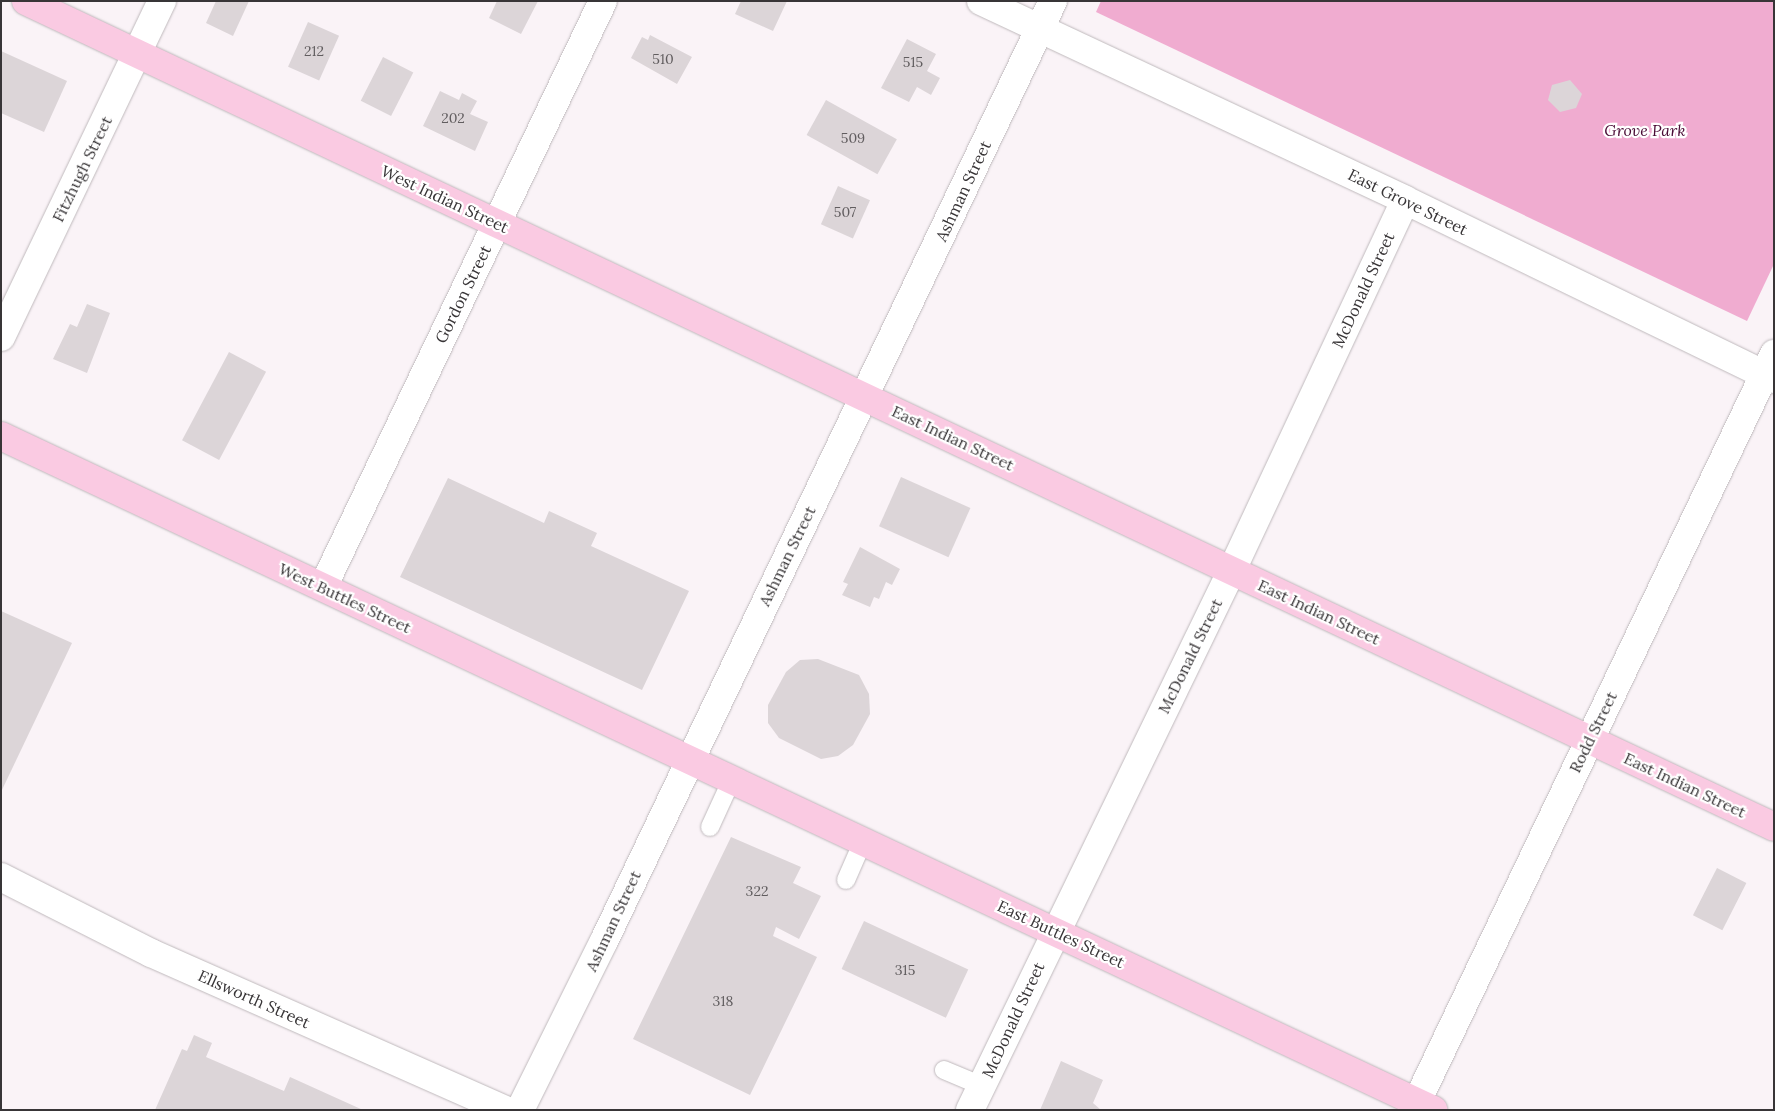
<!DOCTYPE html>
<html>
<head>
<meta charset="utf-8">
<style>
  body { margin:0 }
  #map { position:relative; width:1775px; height:1111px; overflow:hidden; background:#faf3f7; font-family:Lora,serif }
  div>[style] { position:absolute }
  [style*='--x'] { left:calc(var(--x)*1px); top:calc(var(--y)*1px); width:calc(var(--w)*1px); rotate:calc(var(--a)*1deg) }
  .green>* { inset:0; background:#f0acd0 }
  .building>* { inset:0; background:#dcd5d8; transform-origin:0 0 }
  .roads { filter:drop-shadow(0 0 1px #bfb9bc) drop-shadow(0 0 1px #bfb9bc) }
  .service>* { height:18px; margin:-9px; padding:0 9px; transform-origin:9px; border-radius:9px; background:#fff }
  .minor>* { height:28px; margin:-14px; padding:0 14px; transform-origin:14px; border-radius:14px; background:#fff }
  .tertiary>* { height:28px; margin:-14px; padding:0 14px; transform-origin:14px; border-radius:14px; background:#fff }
  .trunk>* { height:28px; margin:-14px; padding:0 14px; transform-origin:14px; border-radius:14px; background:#facae2 }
  span { translate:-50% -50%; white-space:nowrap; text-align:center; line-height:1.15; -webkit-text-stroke:4.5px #fff; paint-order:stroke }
  .number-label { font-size:14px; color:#615d5f }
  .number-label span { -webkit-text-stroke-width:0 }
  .park-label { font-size:16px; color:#490a34; font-style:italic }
  .street-label { font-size:16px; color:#383537 }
  .frame { position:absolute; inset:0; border:2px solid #383537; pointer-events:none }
</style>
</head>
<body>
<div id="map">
  <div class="green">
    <div style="clip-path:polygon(1101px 1px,1774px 1px,1774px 264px,1747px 321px,1096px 12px)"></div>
  </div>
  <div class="building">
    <div style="clip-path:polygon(216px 1px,249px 1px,233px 36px,206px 23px)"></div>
    <div style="clip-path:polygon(497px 1px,538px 1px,521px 34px,489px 18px)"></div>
    <div style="clip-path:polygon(741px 1px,787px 1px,773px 31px,735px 14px)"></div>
    <div style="left:308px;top:22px;width:34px;height:49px;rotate:24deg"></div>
    <div style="clip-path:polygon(650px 35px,692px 57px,677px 84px,631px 58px,642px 37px,648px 40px)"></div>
    <div style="clip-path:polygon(907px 39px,936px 54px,927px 71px,940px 78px,931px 95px,917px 87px,909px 102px,881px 88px)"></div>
    <div style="clip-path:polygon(1px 51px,67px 81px,44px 132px,1px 113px)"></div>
    <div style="left:383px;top:57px;width:34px;height:49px;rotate:27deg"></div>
    <div style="clip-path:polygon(1570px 80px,1582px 94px,1576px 108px,1560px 112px,1548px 100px,1552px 85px)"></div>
    <div style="clip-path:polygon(440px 91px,459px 100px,462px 93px,477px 101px,470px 114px,488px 122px,475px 151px,423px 126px)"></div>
    <div style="left:826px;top:100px;width:81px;height:40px;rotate:29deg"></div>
    <div style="left:838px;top:186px;width:35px;height:42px;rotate:24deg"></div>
    <div style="clip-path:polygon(87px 304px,110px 313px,87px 373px,53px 359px,70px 324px,77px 327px)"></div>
    <div style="left:229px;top:352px;width:42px;height:100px;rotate:28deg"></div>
    <div style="left:901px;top:477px;width:76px;height:54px;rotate:24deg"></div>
    <div style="clip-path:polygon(448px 478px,544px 523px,549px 511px,597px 533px,591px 546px,689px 591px,642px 690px,400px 577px)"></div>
    <div style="clip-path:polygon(860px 547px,900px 569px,892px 585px,886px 582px,879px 599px,874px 597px,870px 607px,842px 595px,848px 584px,843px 582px)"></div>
    <div style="clip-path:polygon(1px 611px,72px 643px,1px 792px)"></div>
    <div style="clip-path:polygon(818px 659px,859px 675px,869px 694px,870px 714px,853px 745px,838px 756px,821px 759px,779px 738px,768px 723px,768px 705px,786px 672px,800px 660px)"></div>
    <div style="clip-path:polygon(731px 837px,801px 867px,793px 883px,821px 896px,799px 939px,776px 927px,773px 936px,817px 957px,750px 1095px,633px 1039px)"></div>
    <div style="left:1717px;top:868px;width:33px;height:53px;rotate:27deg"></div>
    <div style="left:864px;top:921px;width:115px;height:53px;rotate:25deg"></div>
    <div style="clip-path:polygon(194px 1035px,212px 1043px,206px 1057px,284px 1091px,290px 1077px,363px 1110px,155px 1110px,182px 1049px,187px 1051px)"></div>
    <div style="clip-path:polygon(1061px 1061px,1103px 1080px,1093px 1103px,1101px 1110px,1040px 1110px)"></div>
  </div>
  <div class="roads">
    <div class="service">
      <div style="--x:710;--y:827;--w:53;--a:-65.4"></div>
      <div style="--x:846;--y:880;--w:43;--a:-66.4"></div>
      <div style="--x:944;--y:1070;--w:41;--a:22.8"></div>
    </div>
    <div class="minor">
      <div style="--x:981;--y:1;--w:468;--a:25.1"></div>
      <div style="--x:1405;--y:200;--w:410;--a:25.9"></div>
      <div style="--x:1;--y:337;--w:373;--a:-64.4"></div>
      <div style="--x:323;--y:587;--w:649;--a:-64.46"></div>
      <div style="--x:1;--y:877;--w:168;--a:26.9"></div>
      <div style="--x:151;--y:953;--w:387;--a:23.9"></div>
      <div style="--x:970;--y:1110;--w:600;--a:-64.12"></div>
      <div style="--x:1232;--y:570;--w:408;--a:-64.9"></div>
    </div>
    <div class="tertiary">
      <div style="--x:520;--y:1110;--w:189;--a:-63.6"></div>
      <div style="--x:604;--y:941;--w:1042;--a:-64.47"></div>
      <div style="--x:1413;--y:1110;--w:838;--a:-64.47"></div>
    </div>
    <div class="trunk">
      <div style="--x:26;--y:1;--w:1933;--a:25.29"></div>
      <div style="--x:1;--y:436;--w:1583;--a:25.2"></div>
    </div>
  </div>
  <div class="number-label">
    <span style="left:314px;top:51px">212</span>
    <span style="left:663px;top:59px">510</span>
    <span style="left:913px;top:62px">515</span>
    <span style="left:453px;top:118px">202</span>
    <span style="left:853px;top:138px">509</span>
    <span style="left:845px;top:212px">507</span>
    <span style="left:757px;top:891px">322</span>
    <span style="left:905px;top:970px">315</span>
    <span style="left:723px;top:1001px">318</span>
  </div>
  <div class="park-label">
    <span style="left:1645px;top:130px">Grove Park</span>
  </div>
  <div class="street-label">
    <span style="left:82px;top:169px;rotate:-64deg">Fitzhugh Street</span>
    <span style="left:963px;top:191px;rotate:-65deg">Ashman Street</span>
    <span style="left:445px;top:199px;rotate:25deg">West Indian Street</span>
    <span style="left:1408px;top:202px;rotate:26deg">East Grove Street</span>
    <span style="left:1363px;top:290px;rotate:-65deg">McDonald Street</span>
    <span style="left:463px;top:294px;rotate:-64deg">Gordon Street</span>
    <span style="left:953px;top:438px;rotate:25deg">East Indian Street</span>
    <span style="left:787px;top:556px;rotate:-64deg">Ashman Street</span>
    <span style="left:345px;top:598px;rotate:25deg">West Buttles Street</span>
    <span style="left:1319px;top:612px;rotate:25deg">East Indian Street</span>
    <span style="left:1190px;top:656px;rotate:-64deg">McDonald Street</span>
    <span style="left:1593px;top:732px;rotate:-64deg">Rodd Street</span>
    <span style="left:1685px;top:785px;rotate:25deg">East Indian Street</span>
    <span style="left:613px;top:921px;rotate:-65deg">Ashman Street</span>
    <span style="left:1061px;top:934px;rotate:25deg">East Buttles Street</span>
    <span style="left:254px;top:999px;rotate:24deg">Ellsworth Street</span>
    <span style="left:1013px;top:1020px;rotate:-65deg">McDonald Street</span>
  </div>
  <div class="frame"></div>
</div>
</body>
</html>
